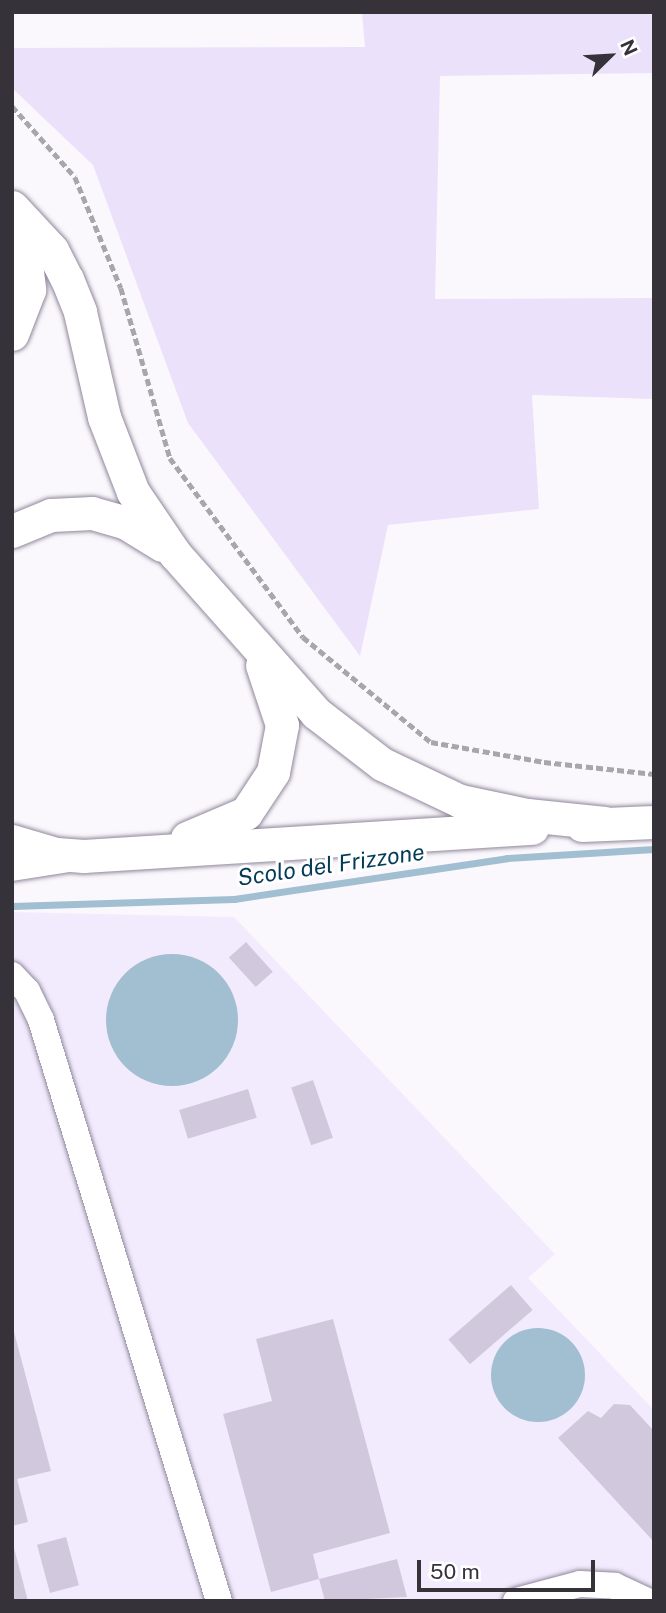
<!DOCTYPE html>
<html>
<head>
<meta charset="utf-8">
<style>
  body { margin:0 }
  #map { position:relative; width:666px; height:1613px; overflow:hidden; background:#faf8fc; font-family:"Public Sans",sans-serif }
  div>[style] { position:absolute }
  [style*='--x'] { left:calc(var(--x)*1px); top:calc(var(--y)*1px); width:calc(var(--w)*1px); rotate:calc(var(--a)*1deg) }
  .industrial>* { inset:0; background:#f2ebfd }
  .green>* { inset:0; background:#ece1fa }
  .water>* { inset:0; background:#a2bed1 }
  .round { border-radius:50% }
  .stream>* { height:7px; margin:-3.5px; padding:0 3.5px; transform-origin:3.5px; border-radius:3.5px; background:#a2bed1 }
  .building>* { inset:0; background:#d2c8de; transform-origin:0 0 }
  .path>* { height:4.5px; margin-top:-2.25px; transform-origin:0; background:repeating-linear-gradient(90deg,#a8a5ab 0 7px,transparent 0 10.5px) }
  .roads { filter:drop-shadow(0 0 2px #91879c) drop-shadow(0 0 2px #91879c) }
  .minor>* { height:26px; margin:-13px; padding:0 13px; transform-origin:13px; border-radius:13px; background:#fff }
  .major>* { height:33px; margin:-16.5px; padding:0 16.5px; transform-origin:16.5px; border-radius:16.5px; background:#fff }
  span { translate:-50% -50%; white-space:nowrap; text-align:center; line-height:1.15; -webkit-text-stroke:6px #fff; paint-order:stroke }
  .water-label { font-size:23px; color:#043b56; font-style:italic }
  .frame { position:absolute; inset:0; border:14px solid #36323a; pointer-events:none }
  .north { position:absolute; left:575px; top:21px; width:70px; height:70px; -webkit-text-stroke:5px #fff; paint-order:stroke; rotate:66deg; font-size:19px; font-weight:700; line-height:28px; text-align:center; color:#36323a }
  .north::after { content:''; display:block; margin:auto; width:24px; height:32px; background:#36323a; clip-path:polygon(50% 0,100% 100%,50% 72%,0 100%) }
  .scale { position:absolute; left:417px; top:1560px; width:178px; height:32px; box-sizing:border-box; border:4px solid #36323a; border-top:0; padding-left:9px; font-size:21px; line-height:24px; white-space:nowrap; color:#36323a; -webkit-text-stroke:5px #fff; paint-order:stroke }
</style>
</head>
<body>
<div id="map">
  <div class="industrial">
    <div style="clip-path:polygon(12px 912px,234px 917px,555px 1254px,528px 1278px,654px 1410px,654px 1601px,12px 1601px)"></div>
  </div>
  <div class="green">
    <div style="clip-path:polygon(362px 12px,654px 12px,654px 73px,440px 76px,435px 299px,654px 298px,654px 399px,532px 395px,539px 509px,388px 525px,360px 656px,188px 423px,93px 165px,12px 88px,12px 48px,365px 47px)"></div>
  </div>
  <div class="water">
    <div class="round" style="left:106px;top:954px;width:132px;height:132px"></div>
    <div class="round" style="left:491px;top:1328px;width:94px;height:94px"></div>
  </div>
  <div class="stream">
    <div style="--x:12;--y:906;--w:222;--a:-1.8"></div>
    <div style="--x:234;--y:899;--w:276;--a:-8.5"></div>
    <div style="--x:507;--y:858;--w:147;--a:-3.5"></div>
  </div>
  <div class="building">
    <div style="left:246px;top:942px;width:40px;height:23px;rotate:48deg"></div>
    <div style="left:313px;top:1080px;width:61px;height:23px;rotate:71deg"></div>
    <div style="left:248px;top:1089px;width:30px;height:72px;rotate:73deg"></div>
    <div style="left:511px;top:1285px;width:33px;height:83px;rotate:49deg"></div>
    <div style="clip-path:polygon(333px 1319px,390px 1533px,313px 1554px,319px 1579px,271px 1592px,223px 1414px,272px 1401px,256px 1339px)"></div>
    <div style="clip-path:polygon(13px 1328px,51px 1471px,17px 1479px,28px 1522px,12px 1526px)"></div>
    <div style="clip-path:polygon(614px 1404px,630px 1405px,654px 1431px,654px 1542px,558px 1438px,588px 1411px,601px 1418px)"></div>
    <div style="left:66px;top:1537px;width:50px;height:30px;rotate:75deg"></div>
    <div style="clip-path:polygon(12px 1544px,13px 1544px,28px 1601px,12px 1601px)"></div>
    <div style="clip-path:polygon(397px 1559px,407px 1597px,325px 1601px,319px 1579px)"></div>
  </div>
  <div class="path">
    <div style="--x:12;--y:106;--w:95;--a:48.4"></div>
    <div style="--x:75;--y:177;--w:120;--a:67.5"></div>
    <div style="--x:121;--y:288;--w:177;--a:73.9"></div>
    <div style="--x:170;--y:458;--w:223;--a:53.4"></div>
    <div style="--x:303;--y:637;--w:166;--a:39.4"></div>
    <div style="--x:431;--y:742;--w:115;--a:10"></div>
    <div style="--x:544;--y:762;--w:111;--a:6.2"></div>
  </div>
  <div class="roads">
    <div class="minor">
      <div style="--x:12;--y:868;--w:58;--a:-9"></div>
      <div style="--x:12;--y:975;--w:22;--a:47"></div>
      <div style="--x:27;--y:991;--w:32;--a:64"></div>
      <div style="--x:41;--y:1020;--w:608;--a:72.97"></div>
      <div style="--x:516;--y:1601;--w:66;--a:-14.9"></div>
      <div style="--x:580;--y:1584;--w:35;--a:3"></div>
      <div style="--x:615;--y:1586;--w:35;--a:25"></div>
    </div>
    <div class="major">
      <div style="--x:12;--y:207;--w:59;--a:47.1"></div>
      <div style="--x:52;--y:250;--w:33;--a:63"></div>
      <div style="--x:67;--y:279;--w:35;--a:68"></div>
      <div style="--x:80;--y:312;--w:108;--a:77.1"></div>
      <div style="--x:104;--y:417;--w:80;--a:68.9"></div>
      <div style="--x:133;--y:492;--w:75;--a:55.9"></div>
      <div style="--x:175;--y:554;--w:213;--a:48.4"></div>
      <div style="--x:316;--y:713;--w:83;--a:37.7"></div>
      <div style="--x:382;--y:764;--w:86;--a:25.4"></div>
      <div style="--x:460;--y:801;--w:68;--a:11.8"></div>
      <div style="--x:527;--y:815;--w:78;--a:5.9"></div>
      <div style="--x:12;--y:227;--w:31;--a:65"></div>
      <div style="--x:25;--y:255;--w:35;--a:83"></div>
      <div style="--x:29;--y:290;--w:47;--a:111.1"></div>
      <div style="--x:12;--y:531;--w:42;--a:-22.3"></div>
      <div style="--x:51;--y:515;--w:41;--a:-2.8"></div>
      <div style="--x:92;--y:513;--w:35;--a:16"></div>
      <div style="--x:126;--y:523;--w:42;--a:31.4"></div>
      <div style="--x:582;--y:825;--w:72;--a:-2.4"></div>
      <div style="--x:187;--y:838;--w:64;--a:-23"></div>
      <div style="--x:246;--y:813;--w:49;--a:-56.6"></div>
      <div style="--x:273;--y:772;--w:48;--a:-79.2"></div>
      <div style="--x:282;--y:725;--w:63;--a:-108.4"></div>
      <div style="--x:12;--y:841;--w:46;--a:16.5"></div>
      <div style="--x:56;--y:854;--w:28;--a:4"></div>
      <div style="--x:84;--y:856;--w:449;--a:-3.6"></div>
    </div>
  </div>
  <div class="water-label">
    <span style="left:331px;top:865px;rotate:-8deg">Scolo del Frizzone</span>
  </div>
  <div class="frame"></div>
  <div class="north">N</div>
  <div class="scale">50 m</div>
</div>
</body>
</html>
